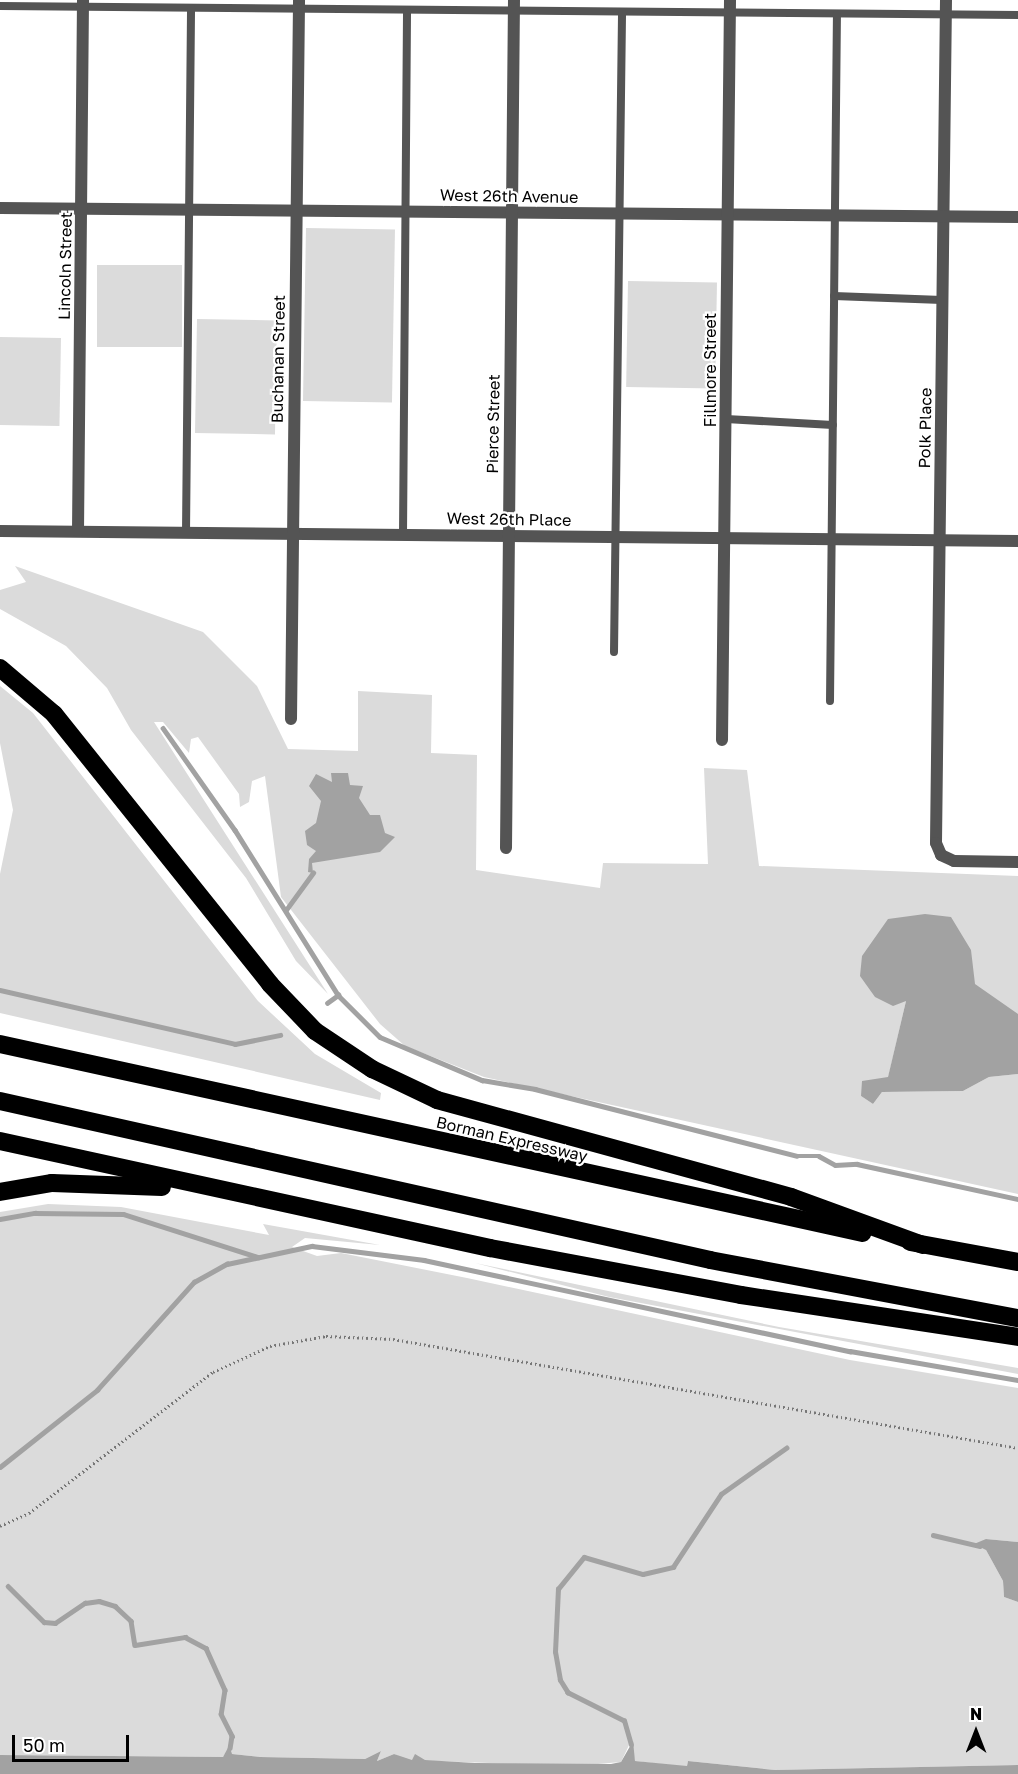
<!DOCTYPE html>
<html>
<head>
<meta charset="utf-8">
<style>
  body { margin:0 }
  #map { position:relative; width:1018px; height:1774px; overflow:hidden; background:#fff; font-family:"Golos Text",sans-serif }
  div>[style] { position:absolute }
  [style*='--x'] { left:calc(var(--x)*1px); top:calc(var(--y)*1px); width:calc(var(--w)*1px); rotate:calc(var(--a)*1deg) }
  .green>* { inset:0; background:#dbdbdb; transform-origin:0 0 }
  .water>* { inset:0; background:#a2a2a2 }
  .stream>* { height:4.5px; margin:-2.25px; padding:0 2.25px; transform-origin:2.25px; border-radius:2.25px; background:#a2a2a2 }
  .path>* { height:3px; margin-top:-1.5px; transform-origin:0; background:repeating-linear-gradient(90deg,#767676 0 1.5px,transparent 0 4.5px) }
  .lane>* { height:8px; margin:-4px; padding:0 4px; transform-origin:4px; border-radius:4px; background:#545454 }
  .street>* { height:12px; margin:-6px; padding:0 6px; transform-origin:6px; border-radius:6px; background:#545454 }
  .highway>* { height:18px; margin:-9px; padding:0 9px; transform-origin:9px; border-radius:9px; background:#000 }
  span { translate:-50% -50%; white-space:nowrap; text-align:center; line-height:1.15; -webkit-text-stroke:4.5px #fff; paint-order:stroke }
  .street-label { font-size:16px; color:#000 }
  .north { position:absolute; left:946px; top:1702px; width:60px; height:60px; -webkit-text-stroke:4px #fff; paint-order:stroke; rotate:0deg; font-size:16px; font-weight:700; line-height:24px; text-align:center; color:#000 }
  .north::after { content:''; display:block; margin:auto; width:21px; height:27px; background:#000; clip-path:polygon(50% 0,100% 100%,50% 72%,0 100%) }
  .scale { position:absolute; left:12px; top:1735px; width:117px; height:27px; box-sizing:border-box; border:3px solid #000; border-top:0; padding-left:8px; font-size:18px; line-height:21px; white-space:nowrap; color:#000; -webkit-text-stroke:4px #fff; paint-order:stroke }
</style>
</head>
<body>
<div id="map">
  <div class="green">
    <div style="left:306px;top:228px;width:89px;height:173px;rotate:1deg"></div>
    <div style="left:97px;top:265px;width:85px;height:82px"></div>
    <div style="left:628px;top:281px;width:89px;height:106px;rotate:1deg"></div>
    <div style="left:197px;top:319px;width:80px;height:114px;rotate:1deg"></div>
    <div style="left:0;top:337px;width:61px;height:88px;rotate:1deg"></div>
    <div style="clip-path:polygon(15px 566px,203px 632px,257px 686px,288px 749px,358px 751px,358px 691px,432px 695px,431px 753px,477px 755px,476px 870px,600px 888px,603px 863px,708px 864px,704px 768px,747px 770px,759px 866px,1018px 876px,1018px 1042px,906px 1001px,888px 1078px,861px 1096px,873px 1104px,882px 1092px,963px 1091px,989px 1077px,1018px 1074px,1018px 1194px,484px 1077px,405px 1046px,380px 1024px,281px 897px,265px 776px,252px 781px,249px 802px,240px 807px,239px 794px,198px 737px,191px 739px,189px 753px,163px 722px,154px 722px,328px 994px,296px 961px,246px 878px,131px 730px,107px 688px,66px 646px,0 609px,0 590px,26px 582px)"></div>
    <div style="clip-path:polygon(0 686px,33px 713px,258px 1001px,315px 1054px,381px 1093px,380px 1100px,0 1013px,0 874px,13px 810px,0 743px)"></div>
    <div style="clip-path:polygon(48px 1204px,121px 1207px,269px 1235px,263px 1224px,380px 1245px,305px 1238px,292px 1247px,317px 1256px,341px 1253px,467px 1278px,850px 1360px,1018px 1388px,1018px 1542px,986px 1539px,986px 1550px,1003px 1581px,1004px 1597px,1018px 1602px,1018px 1765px,775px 1770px,688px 1761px,687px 1767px,635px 1761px,630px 1743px,621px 1762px,574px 1766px,407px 1760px,394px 1754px,377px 1761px,381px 1751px,365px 1759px,260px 1757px,232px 1754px,232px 1744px,223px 1757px,0 1755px,0 1212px)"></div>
    <div style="clip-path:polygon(475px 1263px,779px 1327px,1018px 1368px,1018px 1374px,609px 1297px)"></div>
  </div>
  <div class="water">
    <div style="clip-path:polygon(331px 773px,348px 773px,350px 785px,363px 786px,359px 798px,370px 815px,380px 815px,385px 833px,395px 837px,380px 852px,312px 863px,313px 873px,308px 872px,309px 859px,316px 851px,307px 845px,305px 831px,316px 823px,321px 801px,309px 786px,316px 774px,332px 782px)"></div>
    <div style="clip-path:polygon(925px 914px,951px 917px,971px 950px,975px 984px,1018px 1014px,1018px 1074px,989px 1077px,963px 1091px,882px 1092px,873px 1104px,861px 1096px,862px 1081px,888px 1077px,906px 1001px,893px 1006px,875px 997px,860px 976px,862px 956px,888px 919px)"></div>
    <div style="clip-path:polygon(986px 1539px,1018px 1542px,1018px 1602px,1004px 1597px,1003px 1581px,986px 1550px,974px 1544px)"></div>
    <div style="clip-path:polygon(633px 1741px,635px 1761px,687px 1766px,688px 1761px,775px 1770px,1018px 1765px,1018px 1774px,0 1774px,0 1755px,223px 1757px,230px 1744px,232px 1754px,260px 1757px,365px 1759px,381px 1751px,377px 1761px,394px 1754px,412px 1760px,415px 1754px,425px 1760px,475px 1763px,611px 1764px,621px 1762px)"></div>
  </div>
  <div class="stream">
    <div style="--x:163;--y:728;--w:125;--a:54.8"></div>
    <div style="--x:235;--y:830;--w:195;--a:58"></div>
    <div style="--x:338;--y:995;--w:59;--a:45"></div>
    <div style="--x:380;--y:1037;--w:111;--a:22.9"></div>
    <div style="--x:482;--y:1080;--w:54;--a:9.6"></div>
    <div style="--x:535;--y:1089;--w:270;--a:14.3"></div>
    <div style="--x:797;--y:1156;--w:22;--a:0"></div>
    <div style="--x:819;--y:1156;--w:18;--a:29"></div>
    <div style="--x:835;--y:1165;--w:22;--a:-3"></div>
    <div style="--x:857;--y:1164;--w:165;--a:12.3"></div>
    <div style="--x:286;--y:910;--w:46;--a:-53.9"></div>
    <div style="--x:0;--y:990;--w:241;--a:12.9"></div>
    <div style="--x:235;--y:1044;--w:46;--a:-11.3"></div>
    <div style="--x:327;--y:1003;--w:14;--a:-36"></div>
    <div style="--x:0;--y:1219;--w:36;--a:-10"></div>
    <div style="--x:35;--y:1213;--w:88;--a:0.7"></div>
    <div style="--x:123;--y:1214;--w:142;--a:17.7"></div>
    <div style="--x:0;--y:1467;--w:124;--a:-38.4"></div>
    <div style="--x:97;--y:1390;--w:145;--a:-48.1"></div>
    <div style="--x:194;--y:1282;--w:38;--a:-29"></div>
    <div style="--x:227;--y:1264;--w:87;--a:-12"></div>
    <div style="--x:312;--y:1246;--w:113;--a:7.1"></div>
    <div style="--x:424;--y:1260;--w:436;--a:12.1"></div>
    <div style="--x:850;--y:1351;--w:170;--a:9.8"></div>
    <div style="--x:933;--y:1535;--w:48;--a:13.2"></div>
    <div style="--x:8;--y:1586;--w:51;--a:45"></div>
    <div style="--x:44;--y:1622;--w:11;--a:5"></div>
    <div style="--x:55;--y:1623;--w:36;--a:-34"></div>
    <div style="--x:85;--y:1603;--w:14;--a:-8"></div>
    <div style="--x:99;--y:1601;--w:17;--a:17"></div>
    <div style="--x:115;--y:1606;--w:22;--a:43"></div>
    <div style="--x:131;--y:1621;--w:24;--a:81"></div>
    <div style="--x:135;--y:1645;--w:51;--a:-9.1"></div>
    <div style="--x:185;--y:1637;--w:24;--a:28"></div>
    <div style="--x:206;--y:1648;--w:46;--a:65.7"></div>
    <div style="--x:225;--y:1690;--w:24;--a:99"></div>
    <div style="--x:221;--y:1714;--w:25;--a:63"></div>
    <div style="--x:232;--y:1736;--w:12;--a:99"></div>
    <div style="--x:631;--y:1745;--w:25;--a:-106"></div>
    <div style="--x:624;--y:1721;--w:63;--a:-153.4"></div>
    <div style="--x:568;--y:1693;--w:15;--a:-122"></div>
    <div style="--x:560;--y:1680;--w:28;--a:-100"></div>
    <div style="--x:555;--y:1652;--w:63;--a:-87.3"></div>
    <div style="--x:558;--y:1589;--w:41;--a:-50.9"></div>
    <div style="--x:584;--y:1557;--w:61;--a:16.1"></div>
    <div style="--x:643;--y:1574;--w:31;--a:-13"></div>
    <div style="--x:673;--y:1567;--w:87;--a:-56.7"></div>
    <div style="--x:721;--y:1494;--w:80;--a:-35.3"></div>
  </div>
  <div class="path">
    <div style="--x:0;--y:1526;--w:32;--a:-24"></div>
    <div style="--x:29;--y:1513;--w:232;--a:-37.5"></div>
    <div style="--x:213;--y:1372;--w:63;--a:-24.5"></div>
    <div style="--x:270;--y:1346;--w:57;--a:-10.1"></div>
    <div style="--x:326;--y:1336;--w:67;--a:2.6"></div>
    <div style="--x:393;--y:1339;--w:634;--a:9.89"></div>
  </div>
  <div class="lane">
    <div style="--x:0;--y:6;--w:1018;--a:0.51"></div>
    <div style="--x:834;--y:296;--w:108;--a:2.1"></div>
    <div style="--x:726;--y:419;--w:107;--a:3.2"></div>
    <div style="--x:186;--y:533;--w:525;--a:-89.45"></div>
    <div style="--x:403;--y:535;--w:525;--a:-89.56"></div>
    <div style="--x:614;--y:652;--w:640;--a:-89.28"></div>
    <div style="--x:830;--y:701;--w:687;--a:-89.42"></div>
  </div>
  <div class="street">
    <div style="--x:946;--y:0;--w:843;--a:90.68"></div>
    <div style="--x:936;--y:843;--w:13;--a:67"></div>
    <div style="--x:941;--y:855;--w:14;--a:25"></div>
    <div style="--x:954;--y:861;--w:64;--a:0.9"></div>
    <div style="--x:0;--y:208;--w:1018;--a:0.51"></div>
    <div style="--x:0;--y:531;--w:1018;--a:0.56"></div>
    <div style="--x:78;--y:531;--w:531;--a:-89.46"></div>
    <div style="--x:291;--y:719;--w:719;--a:-89.36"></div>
    <div style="--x:722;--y:740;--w:740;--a:-89.38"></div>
    <div style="--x:506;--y:848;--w:848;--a:-89.46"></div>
  </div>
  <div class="highway">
    <div style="--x:0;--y:668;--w:71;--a:40.4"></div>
    <div style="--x:54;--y:714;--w:346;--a:51.3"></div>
    <div style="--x:270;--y:984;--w:65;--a:46.2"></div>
    <div style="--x:315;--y:1031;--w:69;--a:33.7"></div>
    <div style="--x:372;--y:1069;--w:72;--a:25.5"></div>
    <div style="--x:437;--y:1100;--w:367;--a:15.3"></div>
    <div style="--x:791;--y:1197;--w:140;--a:20"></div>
    <div style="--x:0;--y:1044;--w:883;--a:12.35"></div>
    <div style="--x:0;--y:1101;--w:728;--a:12.62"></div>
    <div style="--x:710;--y:1260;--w:313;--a:10.7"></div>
    <div style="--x:0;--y:1141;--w:502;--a:12.32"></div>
    <div style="--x:490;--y:1248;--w:255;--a:10.6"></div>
    <div style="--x:741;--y:1295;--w:280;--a:8.6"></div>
    <div style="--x:0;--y:1192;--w:53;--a:-9.8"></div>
    <div style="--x:52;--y:1183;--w:110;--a:2.1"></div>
    <div style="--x:910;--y:1242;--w:110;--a:10.5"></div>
  </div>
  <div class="street-label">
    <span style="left:509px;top:196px;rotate:1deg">West 26th Avenue</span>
    <span style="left:65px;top:266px;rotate:-89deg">Lincoln Street</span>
    <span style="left:278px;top:359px;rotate:-89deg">Buchanan Street</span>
    <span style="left:710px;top:370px;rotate:-90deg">Fillmore Street</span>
    <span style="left:493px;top:424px;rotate:-89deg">Pierce Street</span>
    <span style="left:925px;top:428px;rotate:-89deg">Polk Place</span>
    <span style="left:509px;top:519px;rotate:1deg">West 26th Place</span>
    <span style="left:512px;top:1139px;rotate:13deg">Borman Expressway</span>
  </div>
  <div class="north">N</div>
  <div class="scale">50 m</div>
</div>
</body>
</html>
